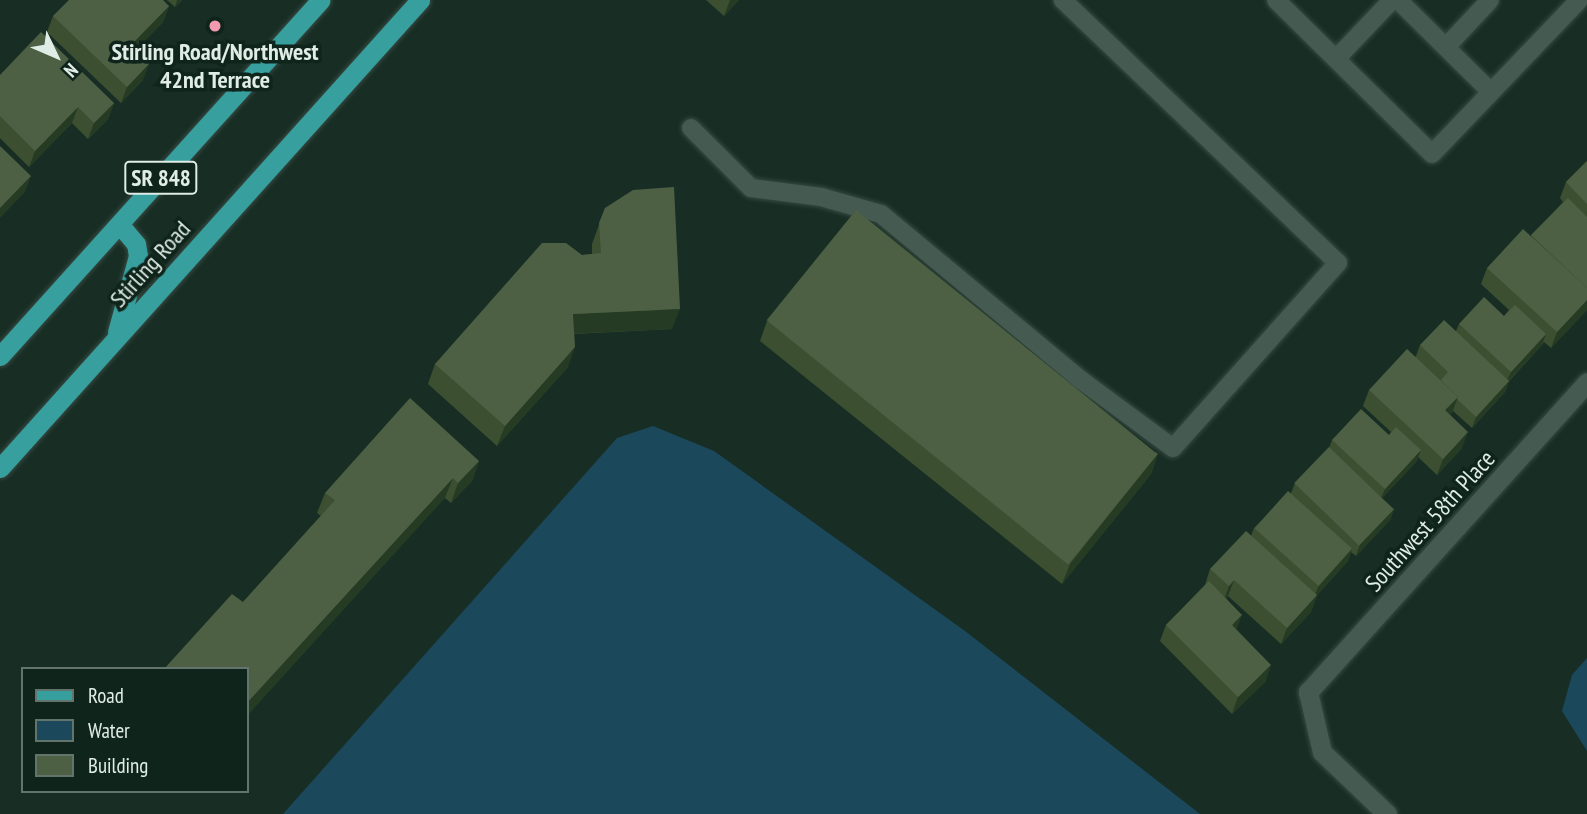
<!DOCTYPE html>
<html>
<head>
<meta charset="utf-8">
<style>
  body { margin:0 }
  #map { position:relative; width:1587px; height:814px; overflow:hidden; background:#182e25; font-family:"PT Sans Narrow",sans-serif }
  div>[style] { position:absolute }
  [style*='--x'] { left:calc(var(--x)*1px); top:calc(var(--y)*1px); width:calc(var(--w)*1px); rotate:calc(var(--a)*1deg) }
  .water>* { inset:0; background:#1c485c }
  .roads { filter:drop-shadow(0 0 2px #374a42) drop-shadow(0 0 2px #374a42) }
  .service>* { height:18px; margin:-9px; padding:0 9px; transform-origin:9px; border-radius:9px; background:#455b51 }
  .minor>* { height:19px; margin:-9.5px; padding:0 9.5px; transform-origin:9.5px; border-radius:9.5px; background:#455b51 }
  .primary>* { height:19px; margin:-9.5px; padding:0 9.5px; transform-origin:9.5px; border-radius:9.5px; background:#379f9e }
  .wall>* { inset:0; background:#3c4f30 }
  .shaded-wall>* { inset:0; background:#263b23 }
  .building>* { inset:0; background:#4e6043; transform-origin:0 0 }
  .dots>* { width:19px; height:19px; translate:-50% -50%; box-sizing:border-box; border:4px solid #0f241b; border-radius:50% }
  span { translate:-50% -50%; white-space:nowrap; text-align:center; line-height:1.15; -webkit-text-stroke:7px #0f241b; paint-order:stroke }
  .shield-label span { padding:2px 5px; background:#0f241b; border:2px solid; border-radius:5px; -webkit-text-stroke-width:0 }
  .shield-label { font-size:23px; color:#e0ede7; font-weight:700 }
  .poi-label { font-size:24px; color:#e0ede7; font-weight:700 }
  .street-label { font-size:24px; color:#e0ede7 }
  .legend { position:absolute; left:21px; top:667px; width:228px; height:126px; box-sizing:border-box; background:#0f241b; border:2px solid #63746d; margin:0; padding:9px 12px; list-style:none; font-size:21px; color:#e0ede7 }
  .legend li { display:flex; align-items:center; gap:14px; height:35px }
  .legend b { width:35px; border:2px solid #63746d }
  .north { position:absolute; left:21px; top:21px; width:70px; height:70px; -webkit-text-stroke:5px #0f241b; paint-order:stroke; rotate:134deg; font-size:19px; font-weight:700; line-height:28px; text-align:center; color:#e0ede7 }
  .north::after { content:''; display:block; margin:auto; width:24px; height:32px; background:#e0ede7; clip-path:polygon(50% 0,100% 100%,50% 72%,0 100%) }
</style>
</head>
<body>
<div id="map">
  <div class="water">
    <div style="clip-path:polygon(653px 426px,714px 451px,965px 631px,1200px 814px,283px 814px,617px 438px)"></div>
    <div style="clip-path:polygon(1587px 658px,1587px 751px,1562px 711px,1572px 675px)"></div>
  </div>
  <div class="roads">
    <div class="service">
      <div style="--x:1276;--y:0;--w:219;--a:44.6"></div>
      <div style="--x:1432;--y:154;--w:213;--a:-46.3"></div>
      <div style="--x:1398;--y:0;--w:131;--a:44.7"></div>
      <div style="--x:1446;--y:47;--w:64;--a:-46.9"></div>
      <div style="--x:1336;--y:59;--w:81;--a:-46.5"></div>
      <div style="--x:691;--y:128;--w:85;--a:45"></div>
      <div style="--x:751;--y:188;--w:71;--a:7.3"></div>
      <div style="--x:821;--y:197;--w:62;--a:15.8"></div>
      <div style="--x:881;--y:214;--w:260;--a:39.7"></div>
      <div style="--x:1081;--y:380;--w:114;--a:36.5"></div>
      <div style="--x:1173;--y:448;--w:248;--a:-48.3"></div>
      <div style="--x:1338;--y:263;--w:381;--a:-136.3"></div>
    </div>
    <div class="minor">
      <div style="--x:1387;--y:814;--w:90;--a:-136.4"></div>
      <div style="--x:1322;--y:752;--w:62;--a:-103.1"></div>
      <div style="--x:1308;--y:692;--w:417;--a:-48"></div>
    </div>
    <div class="primary">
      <div style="--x:117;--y:332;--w:79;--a:-74.6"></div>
      <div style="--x:138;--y:256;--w:12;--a:-99"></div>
      <div style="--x:136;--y:244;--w:26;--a:-130"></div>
      <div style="--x:0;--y:356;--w:479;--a:-48"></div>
      <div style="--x:0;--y:468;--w:629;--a:-48.09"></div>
    </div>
  </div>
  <div class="wall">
    <div style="clip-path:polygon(167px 0,182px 0,175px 7px)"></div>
    <div style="clip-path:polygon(706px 0,739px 0,724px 16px)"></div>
    <div style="clip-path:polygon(169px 6px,163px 22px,135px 51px,143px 80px,121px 103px,47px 32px,53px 16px)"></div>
    <div style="clip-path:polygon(0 75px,114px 103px,108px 119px,88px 139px,72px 123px,29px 167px,0 138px)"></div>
    <div style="clip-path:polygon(1587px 161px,1587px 310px,1551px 348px,1544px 342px,1542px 345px,1509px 381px,1505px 392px,1472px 428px,1453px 411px,1450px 415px,1462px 448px,1437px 475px,1418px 457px,1417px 461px,1382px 498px,1394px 509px,1390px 520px,1356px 556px,1351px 552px,1348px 561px,1317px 595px,1311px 612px,1281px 644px,1228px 596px,1226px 599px,1236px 629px,1266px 681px,1232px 714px,1160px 641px,1166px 625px,1205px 585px,1210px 569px,1251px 536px,1254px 528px,1291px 493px,1295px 483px,1329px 448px,1332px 440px,1389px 435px,1391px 432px,1363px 406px,1369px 390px,1416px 356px,1420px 345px,1456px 331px,1459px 324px,1504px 316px,1509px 310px,1481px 284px,1487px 268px,1531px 236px,1563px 202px,1560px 198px,1566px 182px)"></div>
    <div style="clip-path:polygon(605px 208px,672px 329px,574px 334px,568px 367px,497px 446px,428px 384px,435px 364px,582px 255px,592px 254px,592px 244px)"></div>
    <div style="clip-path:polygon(767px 321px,1158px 453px,1151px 474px,1062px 584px,760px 341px)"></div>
    <div style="clip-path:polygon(479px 461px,472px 481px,451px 503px,445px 498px,243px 602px,321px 516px,317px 513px,325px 493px)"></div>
  </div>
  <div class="shaded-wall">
    <div style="clip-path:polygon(177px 0,182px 0,175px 7px)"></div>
    <div style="clip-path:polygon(730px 0,739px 0,724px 16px)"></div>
    <div style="clip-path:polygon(169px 6px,163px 22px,124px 62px,130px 46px)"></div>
    <div style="clip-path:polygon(149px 64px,143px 80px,121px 103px,127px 87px)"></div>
    <div style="clip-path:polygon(114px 103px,108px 119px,88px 139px,94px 123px)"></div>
    <div style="clip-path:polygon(78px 107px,72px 123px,29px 167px,35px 151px)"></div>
    <div style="clip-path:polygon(31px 176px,25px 192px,0 218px,0 208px)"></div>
    <div style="clip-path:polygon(1587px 300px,1587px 310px,1551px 348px,1557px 332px)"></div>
    <div style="clip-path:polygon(680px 309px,672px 329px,566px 334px,573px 314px)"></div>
    <div style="clip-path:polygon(1546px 334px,1542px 345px,1506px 383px,1511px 372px)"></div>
    <div style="clip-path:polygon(575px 347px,568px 367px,497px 446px,505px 426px)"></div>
    <div style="clip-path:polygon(1509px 381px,1505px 392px,1472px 428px,1476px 417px)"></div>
    <div style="clip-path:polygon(1458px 397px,1452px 413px,1439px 426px,1445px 410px)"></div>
    <div style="clip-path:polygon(1468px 432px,1462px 448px,1437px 475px,1443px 459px)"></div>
    <div style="clip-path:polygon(1421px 450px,1417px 461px,1380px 500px,1385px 489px)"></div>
    <div style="clip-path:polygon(1158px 453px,1151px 474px,1062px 584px,1070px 564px)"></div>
    <div style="clip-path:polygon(479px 461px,472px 481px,451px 503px,458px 483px)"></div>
    <div style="clip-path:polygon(453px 478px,445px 498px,247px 716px,247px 703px)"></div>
    <div style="clip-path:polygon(1394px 509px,1390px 520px,1356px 556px,1360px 544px)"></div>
    <div style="clip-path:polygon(1352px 549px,1348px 561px,1314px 598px,1318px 587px)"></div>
    <div style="clip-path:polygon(1234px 580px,1228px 596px,1223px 602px,1229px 586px)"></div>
    <div style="clip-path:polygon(1317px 595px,1311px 612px,1281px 644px,1287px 628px)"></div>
    <div style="clip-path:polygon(1242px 615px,1236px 631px,1232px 625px)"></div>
    <div style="clip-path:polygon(1271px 665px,1266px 681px,1232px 714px,1238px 697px)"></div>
  </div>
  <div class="building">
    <div style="clip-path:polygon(69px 0,163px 0,169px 6px,130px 46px,149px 64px,127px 87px,53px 16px)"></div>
    <div style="clip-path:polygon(41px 32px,114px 103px,94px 123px,78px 107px,35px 151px,0 116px,0 75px)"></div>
    <div style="clip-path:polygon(0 146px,31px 176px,0 208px)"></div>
    <div style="clip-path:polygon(1587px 161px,1587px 204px,1566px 182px)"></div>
    <div style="clip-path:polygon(674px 187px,680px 309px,573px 314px,575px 347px,505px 426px,435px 364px,542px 243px,566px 243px,582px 255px,601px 253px,599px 223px,605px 208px,633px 190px)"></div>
    <div style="clip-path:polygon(1568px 198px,1587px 217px,1587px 288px,1531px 235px)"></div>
    <div style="left:856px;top:210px;width:388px;height:142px;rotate:39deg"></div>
    <div style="clip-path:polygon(1523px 229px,1587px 288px,1587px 300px,1557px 332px,1487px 268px)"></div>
    <div style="clip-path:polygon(1484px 297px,1504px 316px,1515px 305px,1546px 334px,1511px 372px,1459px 324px)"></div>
    <div style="clip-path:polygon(1444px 320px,1509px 381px,1476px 417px,1457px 399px,1458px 397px,1441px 380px,1448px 372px,1420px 345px)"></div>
    <div style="clip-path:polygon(1407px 349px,1458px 397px,1445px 410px,1468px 432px,1443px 459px,1369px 390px)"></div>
    <div style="clip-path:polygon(410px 398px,479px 461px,458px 483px,453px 478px,247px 703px,247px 669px,164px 669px,232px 594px,243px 602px,335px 500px,325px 493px)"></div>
    <div style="clip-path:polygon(1361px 409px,1389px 435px,1396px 427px,1421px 450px,1385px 489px,1332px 440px)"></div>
    <div style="left:1329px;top:447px;width:90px;height:50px;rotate:44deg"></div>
    <div style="left:1288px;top:491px;width:86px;height:50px;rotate:42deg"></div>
    <div style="clip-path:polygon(1246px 531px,1317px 595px,1287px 628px,1234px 580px,1229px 586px,1210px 569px)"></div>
    <div style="clip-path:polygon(1209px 581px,1242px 615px,1232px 625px,1271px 665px,1238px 697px,1166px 625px)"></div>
  </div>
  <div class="dots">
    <div style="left:215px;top:26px;background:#f29ab0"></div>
  </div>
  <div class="shield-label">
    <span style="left:161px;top:178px">SR 848</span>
  </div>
  <div class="poi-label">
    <span style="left:215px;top:66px">Stirling Road/Northwest<br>42nd Terrace</span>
  </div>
  <div class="street-label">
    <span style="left:150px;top:264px;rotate:-48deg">Stirling Road</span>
    <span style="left:1430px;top:521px;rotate:-48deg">Southwest 58th Place</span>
  </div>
  <ul class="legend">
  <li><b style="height:9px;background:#379f9e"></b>Road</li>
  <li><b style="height:19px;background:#1c485c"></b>Water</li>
  <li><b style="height:19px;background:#4e6043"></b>Building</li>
  </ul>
  <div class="north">N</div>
</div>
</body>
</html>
